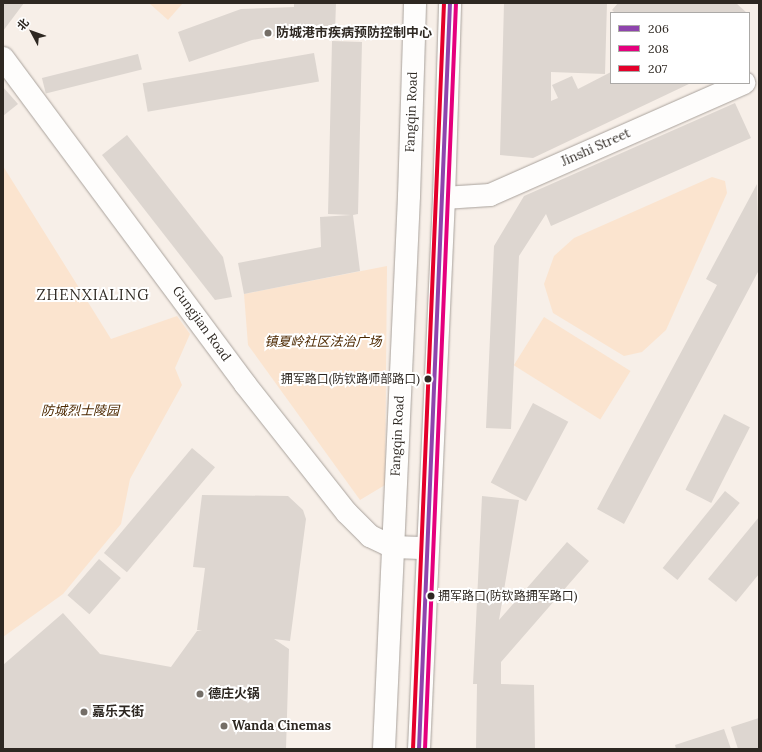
<!DOCTYPE html>
<html>
<head>
<meta charset="utf-8">
<style>
  body { margin:0 }
  #map { position:relative; width:762px; height:752px; overflow:hidden; background:#f7efe8; font-family:Lora,"Noto Sans SC",serif }
  div>[style] { position:absolute }
  [style*='--x'] { left:calc(var(--x)*1px); top:calc(var(--y)*1px); width:calc(var(--w)*1px); rotate:calc(var(--a)*1deg) }
  .green>* { inset:0; background:#fbe4cf; transform-origin:0 0 }
  .building>* { inset:0; background:#ddd6d0; transform-origin:0 0 }
  .roads { filter:drop-shadow(0 0 1px #a9a29c) drop-shadow(0 0 1px #a9a29c) }
  .street>* { height:22px; margin:-11px; padding:0 11px; transform-origin:11px; border-radius:11px; background:#fefdfc }
  .primary>* { height:22px; margin:-11px; padding:0 11px; transform-origin:11px; border-radius:11px; background:#fefdfc }
  .bus-1>* { height:4px; margin:-2px; padding:0 2px; transform-origin:2px; border-radius:2px; background:#8e44ad }
  .bus-2>* { height:4px; margin:-2px; padding:0 2px; transform-origin:2px; border-radius:2px; background:#e5007d }
  .bus-3>* { height:4px; margin:-2px; padding:0 2px; transform-origin:2px; border-radius:2px; background:#e4002b }
  .dots>* { width:11px; height:11px; translate:-50% -50%; box-sizing:border-box; border:2px solid #fff; border-radius:50% }
  span { translate:-50% -50%; white-space:nowrap; text-align:center; line-height:1.15; -webkit-text-stroke:4px #fff; paint-order:stroke }
  .bus-label { font-size:12px; color:#2e2822 }
  .right { translate:-100% -50%; text-align:right }
  .left { translate:0 -50%; text-align:left }
  .poi-label { font-size:13px; color:#2e2822; font-weight:700 }
  .street-label { font-size:13px; color:#2e2822 }
  .park-label { font-size:13px; color:#4d2900; font-style:italic }
  .quarter-label { font-size:15px; color:#2e2822; letter-spacing:1px }
  .frame { position:absolute; inset:0; border:4px solid #2e2822; pointer-events:none }
  .legend { position:absolute; left:610px; top:12px; width:140px; height:72px; box-sizing:border-box; background:#fff; border:1px solid #aba9a7; margin:0; padding:5px 7px; list-style:none; font-size:12px; color:#2e2822 }
  .legend li { display:flex; align-items:center; gap:8px; height:20px }
  .legend b { width:20px; border:1px solid #aba9a7 }
  .north { position:absolute; left:12px; top:12px; width:40px; height:40px; -webkit-text-stroke:3px #fff; paint-order:stroke; rotate:311deg; font-size:11px; font-weight:700; line-height:16px; text-align:center; color:#2e2822 }
  .north::after { content:''; display:block; margin:auto; width:14px; height:18px; background:#2e2822; clip-path:polygon(50% 0,100% 100%,50% 72%,0 100%) }
</style>
</head>
<body>
<div id="map">
  <div class="green">
    <div style="clip-path:polygon(149px 3px,183px 3px,168px 20px)"></div>
    <div style="clip-path:polygon(3px 166px,111px 339px,177px 316px,190px 334px,175px 368px,182px 385px,130px 479px,121px 524px,63px 594px,3px 637px)"></div>
    <div style="clip-path:polygon(712px 177px,725px 181px,727px 193px,666px 330px,642px 352px,624px 356px,553px 313px,544px 284px,554px 256px,574px 238px)"></div>
    <div style="clip-path:polygon(387px 266px,385px 485px,360px 500px,248px 345px,244px 294px)"></div>
    <div style="left:544px;top:317px;width:102px;height:57px;rotate:32deg"></div>
  </div>
  <div class="building">
    <div style="clip-path:polygon(3px 3px,24px 3px,3px 31px)"></div>
    <div style="clip-path:polygon(294px 3px,336px 3px,335px 32px,304px 31px,252px 40px,189px 62px,178px 32px,241px 9px,294px 7px)"></div>
    <div style="clip-path:polygon(504px 3px,607px 3px,605px 74px,551px 72px,551px 101px,558px 98px,552px 85px,572px 76px,578px 89px,611px 72px,611px 83px,691px 83px,533px 158px,500px 155px)"></div>
    <div style="clip-path:polygon(618px 3px,736px 3px,747px 13px,615px 13px,612px 10px)"></div>
    <div style="clip-path:polygon(332px 41px,362px 42px,358px 214px,353px 215px,360px 271px,244px 294px,238px 263px,321px 247px,320px 217px,351px 215px,328px 214px)"></div>
    <div style="left:314px;top:53px;width:29px;height:174px;rotate:80deg"></div>
    <div style="left:138px;top:54px;width:16px;height:99px;rotate:76deg"></div>
    <div style="clip-path:polygon(3px 87px,18px 104px,3px 116px)"></div>
    <div style="clip-path:polygon(735px 103px,751px 138px,551px 226px,546px 214px,519px 256px,511px 429px,486px 428px,494px 246px,524px 196px)"></div>
    <div style="clip-path:polygon(127px 135px,223px 257px,232px 297px,215px 300px,102px 155px)"></div>
    <div style="clip-path:polygon(757px 184px,759px 270px,624px 524px,597px 509px,717px 285px,706px 279px)"></div>
    <div style="left:533px;top:403px;width:40px;height:90px;rotate:28deg"></div>
    <div style="left:724px;top:414px;width:29px;height:85px;rotate:27deg"></div>
    <div style="left:192px;top:448px;width:30px;height:137px;rotate:40deg"></div>
    <div style="left:725px;top:491px;width:19px;height:99px;rotate:39deg"></div>
    <div style="clip-path:polygon(202px 495px,288px 496px,303px 510px,306px 519px,290px 641px,274px 639px,289px 649px,286px 749px,3px 749px,3px 665px,63px 613px,100px 654px,171px 667px,197px 631px,202px 630px,197px 630px,205px 568px,193px 567px)"></div>
    <div style="clip-path:polygon(482px 496px,519px 500px,499px 620px,567px 542px,589px 561px,501px 662px,501px 684px,534px 685px,535px 749px,476px 749px,477px 684px,473px 684px)"></div>
    <div style="clip-path:polygon(759px 517px,759px 574px,736px 602px,708px 579px)"></div>
    <div style="left:99px;top:559px;width:29px;height:48px;rotate:41deg"></div>
    <div style="clip-path:polygon(759px 718px,759px 749px,738px 749px,731px 727px)"></div>
    <div style="clip-path:polygon(724px 729px,731px 749px,676px 749px,675px 745px)"></div>
  </div>
  <div class="roads">
    <div class="street">
      <div style="--x:3;--y:58;--w:406;--a:53.4"></div>
      <div style="--x:245;--y:384;--w:164;--a:51.7"></div>
      <div style="--x:347;--y:513;--w:33;--a:45"></div>
      <div style="--x:370;--y:536;--w:25;--a:26"></div>
      <div style="--x:393;--y:547;--w:35;--a:2"></div>
      <div style="--x:444;--y:198;--w:46;--a:-3.7"></div>
      <div style="--x:490;--y:195;--w:278;--a:-23.8"></div>
    </div>
    <div class="primary">
      <div style="--x:384;--y:749;--w:554;--a:-87.41"></div>
      <div style="--x:409;--y:196;--w:193;--a:-88.2"></div>
      <div style="--x:419;--y:749;--w:552;--a:-87.4"></div>
      <div style="--x:444;--y:198;--w:195;--a:-88.2"></div>
    </div>
  </div>
  <div class="bus-1">
    <div style="--x:419;--y:749;--w:747;--a:-87.62"></div>
  </div>
  <div class="bus-2">
    <div style="--x:425;--y:749;--w:747;--a:-87.62"></div>
  </div>
  <div class="bus-3">
    <div style="--x:413;--y:749;--w:747;--a:-87.62"></div>
  </div>
  <div class="dots">
    <div style="left:268px;top:33px;background:#746e67"></div>
    <div style="left:428px;top:379px;background:#2e2822"></div>
    <div style="left:431px;top:596px;background:#2e2822"></div>
    <div style="left:200px;top:694px;background:#746e67"></div>
    <div style="left:84px;top:712px;background:#746e67"></div>
    <div style="left:224px;top:726px;background:#746e67"></div>
  </div>
  <div class="bus-label">
    <span class="right" style="left:420px;top:379px">拥军路口(防钦路师部路口)</span>
    <span class="left" style="left:438px;top:596px">拥军路口(防钦路拥军路口)</span>
  </div>
  <div class="poi-label">
    <span class="left" style="left:276px;top:33px">防城港市疾病预防控制中心</span>
    <span class="left" style="left:208px;top:694px">德庄火锅</span>
    <span class="left" style="left:92px;top:712px">嘉乐天街</span>
    <span class="left" style="left:232px;top:726px">Wanda Cinemas</span>
  </div>
  <div class="street-label">
    <span style="left:412px;top:112px;rotate:-88deg">Fangqin Road</span>
    <span style="left:596px;top:148px;rotate:-24deg">Jinshi Street</span>
    <span style="left:201px;top:324px;rotate:54deg">Gungjian Road</span>
    <span style="left:398px;top:436px;rotate:-87deg">Fangqin Road</span>
  </div>
  <div class="park-label">
    <span style="left:323px;top:342px">镇夏岭社区法治广场</span>
    <span style="left:80px;top:411px">防城烈士陵园</span>
  </div>
  <div class="quarter-label">
    <span style="left:93px;top:295px">ZHENXIALING</span>
  </div>
  <div class="frame"></div>
  <ul class="legend">
  <li><b style="height:5px;background:#8e44ad"></b>206</li>
  <li><b style="height:5px;background:#e5007d"></b>208</li>
  <li><b style="height:5px;background:#e4002b"></b>207</li>
  </ul>
  <div class="north">北</div>
</div>
</body>
</html>
